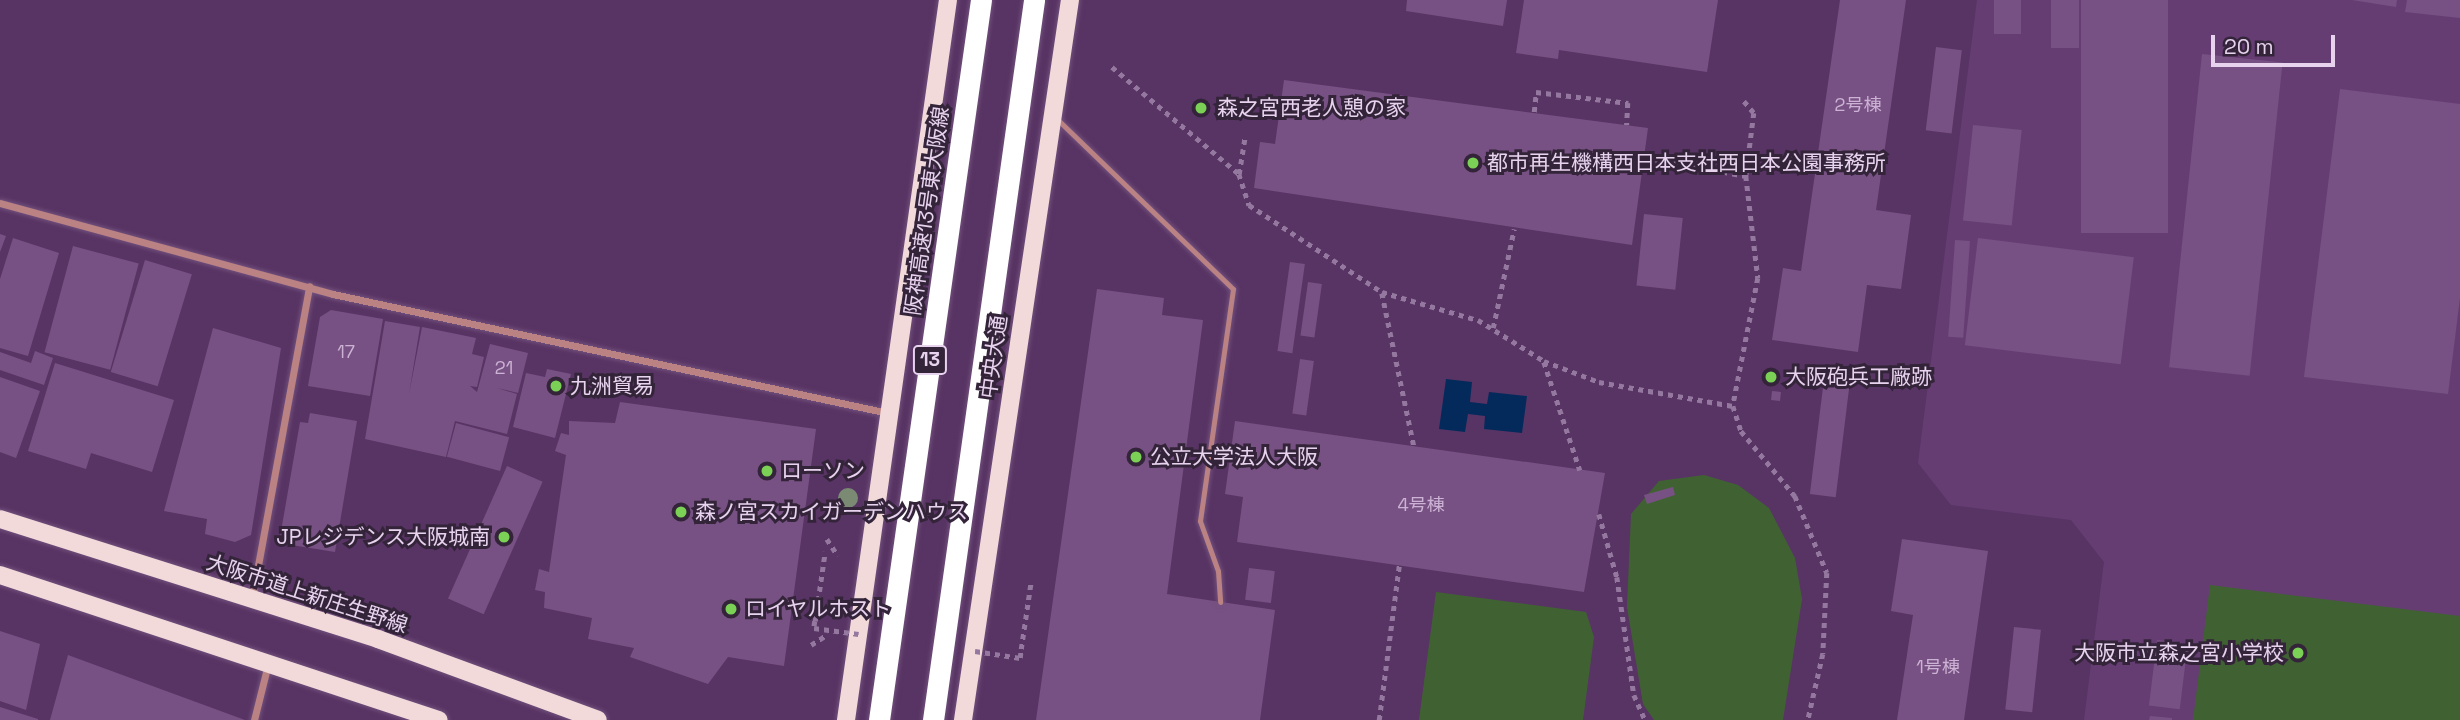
<!DOCTYPE html>
<html>
<head>
<meta charset="utf-8">
<style>
  body { margin:0 }
  #map { position:relative; width:2460px; height:720px; overflow:hidden; background:#583464; font-family:"Space Grotesk","Noto Sans JP",sans-serif }
  div>[style] { position:absolute }
  [style*='--x'] { left:calc(var(--x)*1px); top:calc(var(--y)*1px); width:calc(var(--w)*1px); rotate:calc(var(--a)*1deg) }
  .built>* { inset:0; background:#653d73 }
  .green>* { inset:0; background:#406233 }
  .water>* { inset:0; background:#042a5b }
  .building>* { inset:0; background:#775183; transform-origin:0 0 }
  .path>* { height:4.5px; margin-top:-2.25px; transform-origin:0; background:repeating-linear-gradient(90deg,#95789f 0 5px,transparent 0 10px) }
  .roads { filter:drop-shadow(0 0 2px #72517d) drop-shadow(0 0 2px #72517d) }
  .lane>* { height:5px; margin:-2.5px; padding:0 2.5px; transform-origin:2.5px; border-radius:2.5px; background:#bb8284 }
  .street>* { height:7px; margin:-3.5px; padding:0 3.5px; transform-origin:3.5px; border-radius:3.5px; background:#bb8284 }
  .primary>* { height:18px; margin:-9px; padding:0 9px; transform-origin:9px; border-radius:9px; background:#f2dada }
  .path-bridge>* { height:4.5px; margin-top:-2.25px; transform-origin:0; background:repeating-linear-gradient(90deg,#95789f 0 5px,transparent 0 10px) }
  .bridges { filter:drop-shadow(0 0 2px #72517d) drop-shadow(0 0 2px #72517d) }
  .highway-bridge>* { height:21px; margin:-10.5px; padding:0 10.5px; transform-origin:10.5px; border-radius:10.5px; background:#fff }
  .trees>* { width:20px; height:20px; margin:-10px; border-radius:50%; background:#7b8b73 }
  .dots>* { width:19px; height:19px; translate:-50% -50%; box-sizing:border-box; border:4px solid #34243a; border-radius:50% }
  span { translate:-50% -50%; white-space:nowrap; text-align:center; line-height:1.15; -webkit-text-stroke:6px #34243a; paint-order:stroke }
  .number-label { font-size:18px; color:#ccb2d4 }
  .number-label span { -webkit-text-stroke-width:0 }
  .shield-label span { padding:2px 5px; background:#34243a; border:2px solid; border-radius:5px; -webkit-text-stroke-width:0 }
  .shield-label { font-size:19px; color:#e8d3ef; font-weight:700 }
  .poi-label { font-size:21px; color:#e8d3ef }
  .left { translate:0 -50%; text-align:left }
  .right { translate:-100% -50%; text-align:right }
  .street-label { font-size:21px; color:#e8d3ef }
  .scale { position:absolute; left:2211px; top:35px; width:124px; height:32px; box-sizing:border-box; border:4px solid #e8d3ef; border-top:0; padding-left:9px; font-size:21px; line-height:24px; white-space:nowrap; color:#e8d3ef; -webkit-text-stroke:5px #34243a; paint-order:stroke }
</style>
</head>
<body>
<div id="map">
  <div class="built">
    <div style="clip-path:polygon(1977px 0,2460px 0,2460px 720px,2084px 720px,2104px 562px,2071px 520px,1951px 505px,1918px 463px)"></div>
  </div>
  <div class="green">
    <div style="clip-path:polygon(1704px 475px,1738px 485px,1769px 508px,1795px 558px,1802px 599px,1783px 720px,1654px 720px,1643px 704px,1627px 607px,1631px 514px,1659px 481px)"></div>
    <div style="clip-path:polygon(2210px 585px,2460px 616px,2460px 720px,2193px 720px)"></div>
    <div style="clip-path:polygon(1436px 592px,1586px 612px,1594px 637px,1583px 720px,1419px 720px)"></div>
  </div>
  <div class="water">
    <div style="clip-path:polygon(1446px 379px,1472px 382px,1470px 402px,1487px 404px,1489px 392px,1527px 396px,1522px 433px,1484px 429px,1485px 416px,1468px 414px,1465px 432px,1439px 429px)"></div>
  </div>
  <div class="building">
    <div style="clip-path:polygon(1407px 0,1507px 0,1503px 26px,1406px 11px)"></div>
    <div style="clip-path:polygon(1524px 0,1718px 0,1707px 72px,1559px 50px,1558px 59px,1516px 53px)"></div>
    <div style="clip-path:polygon(1840px 0,1906px 0,1876px 210px,1911px 215px,1901px 289px,1867px 285px,1858px 352px,1772px 340px,1783px 268px,1801px 271px)"></div>
    <div style="left:1994px;top:0;width:27px;height:34px"></div>
    <div style="left:2051px;top:0;width:28px;height:48px"></div>
    <div style="left:2081px;top:0;width:87px;height:233px"></div>
    <div style="clip-path:polygon(2352px 0,2397px 0,2396px 7px)"></div>
    <div style="clip-path:polygon(2407px 0,2460px 0,2460px 18px,2405px 12px)"></div>
    <div style="left:1936px;top:47px;width:26px;height:84px;rotate:7deg"></div>
    <div style="left:2202px;top:54px;width:81px;height:315px;rotate:6deg"></div>
    <div style="clip-path:polygon(1284px 80px,1648px 128px,1632px 245px,1254px 188px,1260px 142px,1275px 144px)"></div>
    <div style="clip-path:polygon(2340px 89px,2460px 104px,2460px 298px,2448px 394px,2304px 377px)"></div>
    <div style="left:1973px;top:125px;width:49px;height:96px;rotate:6deg"></div>
    <div style="left:1644px;top:214px;width:39px;height:72px;rotate:6deg"></div>
    <div style="clip-path:polygon(0 234px,6px 236px,0 252px)"></div>
    <div style="clip-path:polygon(13px 238px,59px 253px,28px 356px,0 348px,0 279px)"></div>
    <div style="left:1978px;top:238px;width:157px;height:108px;rotate:7deg"></div>
    <div style="left:1955px;top:240px;width:15px;height:97px;rotate:4deg"></div>
    <div style="left:73px;top:246px;width:68px;height:110px;rotate:15deg"></div>
    <div style="left:145px;top:260px;width:49px;height:117px;rotate:17deg"></div>
    <div style="left:1290px;top:262px;width:15px;height:90px;rotate:8deg"></div>
    <div style="left:1308px;top:282px;width:14px;height:54px;rotate:8deg"></div>
    <div style="clip-path:polygon(1097px 289px,1164px 298px,1162px 315px,1203px 320px,1167px 594px,1275px 610px,1260px 720px,1036px 720px)"></div>
    <div style="clip-path:polygon(331px 310px,383px 319px,370px 396px,308px 386px,320px 317px)"></div>
    <div style="clip-path:polygon(385px 321px,420px 327px,409px 394px,422px 327px,476px 338px,472px 354px,484px 357px,477px 387px,470px 386px,477px 392px,490px 344px,528px 353px,518px 393px,497px 388px,517px 394px,507px 434px,455px 421px,446px 457px,365px 439px)"></div>
    <div style="clip-path:polygon(213px 328px,281px 348px,251px 535px,235px 542px,205px 534px,207px 519px,164px 511px)"></div>
    <div style="clip-path:polygon(35px 351px,53px 358px,44px 385px,0 370px,0 352px,31px 363px)"></div>
    <div style="left:1300px;top:359px;width:14px;height:55px;rotate:8deg"></div>
    <div style="clip-path:polygon(55px 363px,174px 400px,152px 472px,91px 453px,86px 469px,28px 451px)"></div>
    <div style="clip-path:polygon(547px 369px,571px 374px,555px 438px,513px 427px,526px 373px,545px 377px)"></div>
    <div style="left:1825px;top:371px;width:26px;height:124px;rotate:7deg"></div>
    <div style="clip-path:polygon(0 377px,40px 391px,16px 458px,0 452px)"></div>
    <div style="left:1772px;top:391px;width:9px;height:9px;rotate:6deg"></div>
    <div style="clip-path:polygon(620px 402px,816px 429px,784px 666px,728px 657px,708px 684px,630px 657px,634px 648px,588px 639px,592px 618px,544px 608px,545px 592px,535px 590px,539px 569px,549px 572px,566px 455px,555px 451px,561px 433px,569px 435px,569px 421px,615px 423px)"></div>
    <div style="clip-path:polygon(310px 413px,357px 421px,335px 552px,279px 543px,300px 422px,308px 423px)"></div>
    <div style="clip-path:polygon(1235px 421px,1605px 473px,1584px 592px,1237px 542px,1243px 497px,1225px 494px)"></div>
    <div style="left:456px;top:423px;width:55px;height:35px;rotate:15deg"></div>
    <div style="left:507px;top:466px;width:39px;height:145px;rotate:24deg"></div>
    <div style="clip-path:polygon(1673px 487px,1675px 495px,1647px 504px,1644px 495px)"></div>
    <div style="clip-path:polygon(1902px 539px,1988px 551px,1964px 720px,1897px 720px,1913px 615px,1891px 611px)"></div>
    <div style="left:1249px;top:568px;width:26px;height:32px;rotate:7deg"></div>
    <div style="left:2014px;top:627px;width:27px;height:83px;rotate:6deg"></div>
    <div style="clip-path:polygon(0 631px,40px 644px,26px 710px,0 701px)"></div>
    <div style="left:2157px;top:640px;width:31px;height:66px;rotate:7deg"></div>
    <div style="clip-path:polygon(68px 655px,245px 720px,50px 720px)"></div>
    <div style="clip-path:polygon(0 707px,38px 719px,38px 720px,0 720px)"></div>
    <div style="clip-path:polygon(2150px 716px,2172px 718px,2172px 720px,2149px 720px)"></div>
  </div>
  <div class="path">
    <div style="--x:1112;--y:67;--w:166;--a:40.1"></div>
    <div style="--x:1239;--y:174;--w:33;--a:72"></div>
    <div style="--x:1249;--y:205;--w:159;--a:33.2"></div>
    <div style="--x:1382;--y:292;--w:100;--a:16.3"></div>
    <div style="--x:1478;--y:320;--w:78;--a:31.8"></div>
    <div style="--x:1544;--y:361;--w:59;--a:20.9"></div>
    <div style="--x:1599;--y:382;--w:136;--a:10.2"></div>
    <div style="--x:1744;--y:101;--w:16;--a:50"></div>
    <div style="--x:1754;--y:113;--w:64;--a:97.2"></div>
    <div style="--x:1746;--y:176;--w:103;--a:83.3"></div>
    <div style="--x:1758;--y:278;--w:130;--a:101.1"></div>
    <div style="--x:1733;--y:406;--w:26;--a:72"></div>
    <div style="--x:1741;--y:431;--w:85;--a:50.3"></div>
    <div style="--x:1795;--y:496;--w:83;--a:67.4"></div>
    <div style="--x:1827;--y:573;--w:81;--a:92.8"></div>
    <div style="--x:1823;--y:654;--w:68;--a:102.8"></div>
    <div style="--x:1534;--y:112;--w:20;--a:-84"></div>
    <div style="--x:1536;--y:92;--w:93;--a:6.8"></div>
    <div style="--x:1628;--y:103;--w:22;--a:93"></div>
    <div style="--x:1644;--y:157;--w:104;--a:10.6"></div>
    <div style="--x:1239;--y:174;--w:37;--a:-81"></div>
    <div style="--x:1382;--y:293;--w:156;--a:78.2"></div>
    <div style="--x:1493;--y:328;--w:101;--a:-78"></div>
    <div style="--x:1544;--y:362;--w:114;--a:71.6"></div>
    <div style="--x:1599;--y:514;--w:66;--a:74.1"></div>
    <div style="--x:1617;--y:577;--w:119;--a:81.8"></div>
    <div style="--x:1634;--y:695;--w:27;--a:66"></div>
    <div style="--x:827;--y:539;--w:20;--a:57"></div>
    <div style="--x:815;--y:621;--w:70;--a:-81.8"></div>
    <div style="--x:811;--y:645;--w:20;--a:-33"></div>
    <div style="--x:1021;--y:649;--w:69;--a:-81.6"></div>
    <div style="--x:1379;--y:720;--w:156;--a:-82.6"></div>
  </div>
  <div class="roads">
    <div class="lane">
      <div style="--x:1058;--y:120;--w:243;--a:44"></div>
      <div style="--x:1233;--y:289;--w:234;--a:98.1"></div>
      <div style="--x:1200;--y:521;--w:53;--a:70.2"></div>
      <div style="--x:1218;--y:571;--w:31;--a:86"></div>
    </div>
    <div class="street">
      <div style="--x:0;--y:203;--w:345;--a:15.3"></div>
      <div style="--x:333;--y:294;--w:568;--a:12.1"></div>
      <div style="--x:252;--y:598;--w:317;--a:-79.6"></div>
      <div style="--x:254;--y:720;--w:58;--a:-76"></div>
    </div>
    <div class="primary">
      <div style="--x:0;--y:519;--w:397;--a:17.6"></div>
      <div style="--x:378;--y:639;--w:234;--a:20.2"></div>
      <div style="--x:0;--y:575;--w:462;--a:18.3"></div>
      <div style="--x:846;--y:720;--w:727;--a:-81.94"></div>
      <div style="--x:963;--y:720;--w:728;--a:-81.55"></div>
    </div>
  </div>
  <div class="path-bridge">
    <div style="--x:815;--y:621;--w:7;--a:98"></div>
    <div style="--x:814;--y:628;--w:45;--a:7.6"></div>
    <div style="--x:975;--y:651;--w:46;--a:8.8"></div>
    <div style="--x:1020;--y:658;--w:9;--a:-84"></div>
  </div>
  <div class="bridges">
    <div class="highway-bridge">
      <div style="--x:879;--y:720;--w:727;--a:-81.94"></div>
      <div style="--x:933;--y:720;--w:727;--a:-82.01"></div>
    </div>
  </div>
  <div class="trees">
    <div style="left:848px;top:498px"></div>
  </div>
  <div class="dots">
    <div style="left:1201px;top:108px;background:#7bd155"></div>
    <div style="left:1473px;top:163px;background:#7bd155"></div>
    <div style="left:1771px;top:377px;background:#7bd155"></div>
    <div style="left:556px;top:386px;background:#7bd155"></div>
    <div style="left:1136px;top:457px;background:#7bd155"></div>
    <div style="left:767px;top:471px;background:#7bd155"></div>
    <div style="left:681px;top:512px;background:#7bd155"></div>
    <div style="left:504px;top:537px;background:#7bd155"></div>
    <div style="left:731px;top:609px;background:#7bd155"></div>
    <div style="left:2298px;top:653px;background:#7bd155"></div>
  </div>
  <div class="number-label">
    <span style="left:1858px;top:105px">2号棟</span>
    <span style="left:346px;top:352px">17</span>
    <span style="left:504px;top:368px">21</span>
    <span style="left:1421px;top:505px">4号棟</span>
    <span style="left:1938px;top:667px">1号棟</span>
  </div>
  <div class="shield-label">
    <span style="left:930px;top:360px">13</span>
  </div>
  <div class="poi-label">
    <span class="left" style="left:1217px;top:108px">森之宮西老人憩の家</span>
    <span class="left" style="left:1487px;top:163px">都市再生機構西日本支社西日本公園事務所</span>
    <span class="left" style="left:1785px;top:377px">大阪砲兵工廠跡</span>
    <span class="left" style="left:570px;top:386px">九洲貿易</span>
    <span class="left" style="left:1150px;top:457px">公立大学法人大阪</span>
    <span class="left" style="left:781px;top:471px">ローソン</span>
    <span class="left" style="left:695px;top:512px">森ノ宮スカイガーデンハウス</span>
    <span class="right" style="left:490px;top:537px">JPレジデンス大阪城南</span>
    <span class="left" style="left:745px;top:609px">ロイヤルホスト</span>
    <span class="right" style="left:2284px;top:653px">大阪市立森之宮小学校</span>
  </div>
  <div class="street-label">
    <span style="left:927px;top:211px;rotate:-82deg">阪神高速13号東大阪線</span>
    <span style="left:994px;top:357px;rotate:-82deg">中央大通</span>
    <span style="left:307px;top:594px;rotate:18deg">大阪市道上新庄生野線</span>
  </div>
  <div class="scale">20 m</div>
</div>
</body>
</html>
